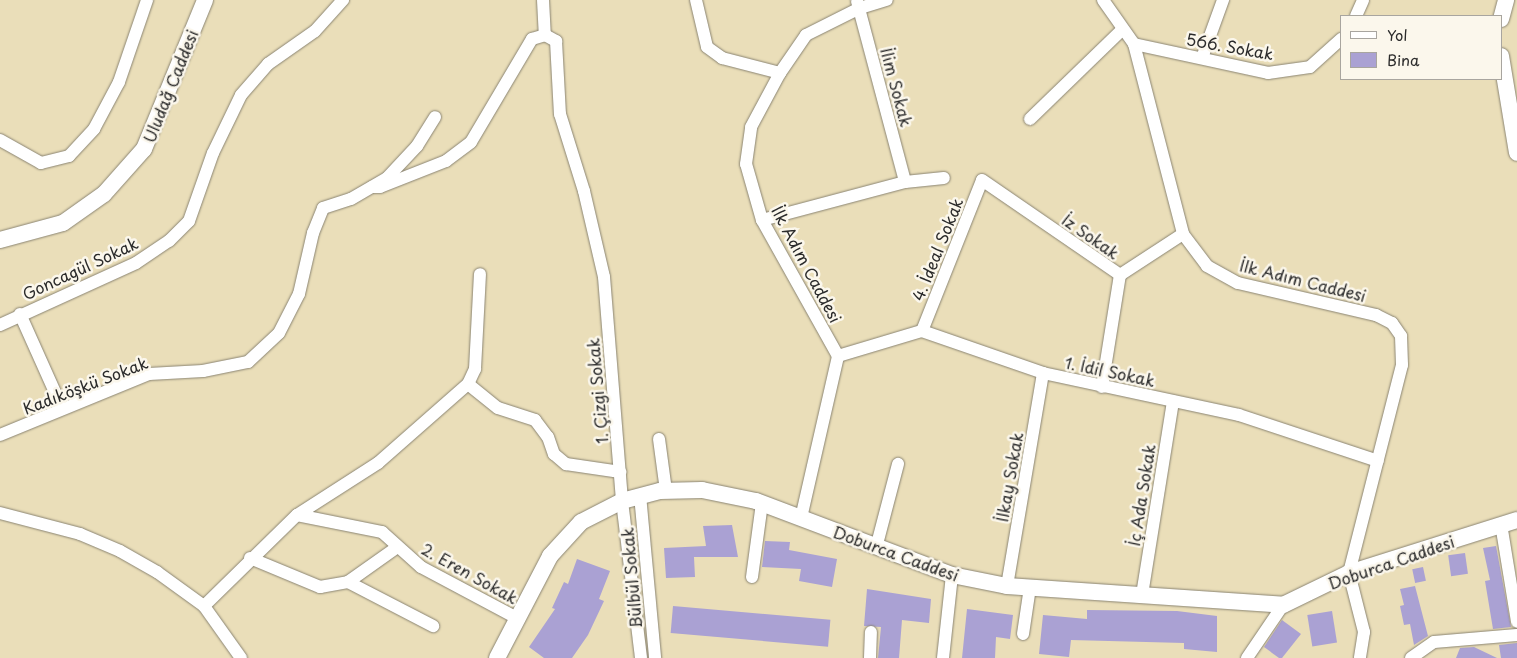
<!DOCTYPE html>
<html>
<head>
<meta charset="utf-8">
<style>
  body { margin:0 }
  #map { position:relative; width:1517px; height:658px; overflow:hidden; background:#eadeb9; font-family:"Playpen Sans",sans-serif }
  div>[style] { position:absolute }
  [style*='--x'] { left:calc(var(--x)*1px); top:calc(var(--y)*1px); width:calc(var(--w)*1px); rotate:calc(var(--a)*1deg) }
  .building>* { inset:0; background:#aaa1d3; transform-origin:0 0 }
  .roads { filter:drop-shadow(0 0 1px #8a8472) drop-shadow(0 0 1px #8a8472) }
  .minor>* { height:12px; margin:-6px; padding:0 6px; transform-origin:6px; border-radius:6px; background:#fff }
  .major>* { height:16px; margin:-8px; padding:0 8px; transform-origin:8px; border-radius:8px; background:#fff }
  span { translate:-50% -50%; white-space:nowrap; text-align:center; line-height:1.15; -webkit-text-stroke:5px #fbf7ec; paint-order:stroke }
  .street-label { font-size:16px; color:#2b2b2b }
  .legend { position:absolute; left:1340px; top:15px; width:162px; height:65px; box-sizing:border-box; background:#fbf7ec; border:1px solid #a8a59f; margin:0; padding:6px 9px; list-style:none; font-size:15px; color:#2b2b2b }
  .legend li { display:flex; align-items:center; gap:10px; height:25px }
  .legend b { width:25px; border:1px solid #a8a59f }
</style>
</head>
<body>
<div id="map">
  <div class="building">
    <div style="clip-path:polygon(732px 525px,738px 557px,694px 557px,695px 577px,666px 578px,664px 548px,706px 546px,703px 526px)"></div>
    <div style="clip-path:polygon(765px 541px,790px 542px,789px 550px,837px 559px,832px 587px,799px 581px,801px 569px,762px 567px)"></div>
    <div style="clip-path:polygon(1496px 546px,1511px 627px,1493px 629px,1485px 581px,1490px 580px,1483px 548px)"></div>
    <div style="left:1465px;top:553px;width:21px;height:17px;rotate:82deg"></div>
    <div style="clip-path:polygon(577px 559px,610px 571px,599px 599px,604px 601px,588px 635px,572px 658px,544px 658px,529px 647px,555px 609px,552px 608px,564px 582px,568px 584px)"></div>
    <div style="left:1423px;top:567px;width:14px;height:11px;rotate:78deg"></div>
    <div style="clip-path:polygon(1415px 586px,1428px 636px,1414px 645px,1410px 624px,1404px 625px,1400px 606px,1404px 605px,1400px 589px)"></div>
    <div style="clip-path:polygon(867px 589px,931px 599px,929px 623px,902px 620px,899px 658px,878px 658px,881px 627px,864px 626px)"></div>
    <div style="left:673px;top:606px;width:158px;height:27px;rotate:5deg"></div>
    <div style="clip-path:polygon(967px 609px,1013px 615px,1010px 639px,996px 637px,995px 658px,962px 658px)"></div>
    <div style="clip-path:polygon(1087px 610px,1177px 611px,1217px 616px,1217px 652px,1184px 649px,1184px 643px,1071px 640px,1069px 657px,1039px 654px,1043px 615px,1087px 619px)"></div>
    <div style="left:1332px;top:611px;width:32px;height:25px;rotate:81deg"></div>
    <div style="clip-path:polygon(1282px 620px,1301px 634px,1282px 658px,1279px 658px,1264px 647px)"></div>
    <div style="clip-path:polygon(1517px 643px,1517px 658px,1501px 658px,1499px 645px)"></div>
    <div style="clip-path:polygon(1474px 647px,1497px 658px,1456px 658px,1460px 648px)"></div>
  </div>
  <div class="roads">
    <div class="minor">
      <div style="--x:543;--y:0;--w:35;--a:87"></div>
      <div style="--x:696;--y:0;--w:48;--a:76.8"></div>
      <div style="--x:707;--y:47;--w:19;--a:36"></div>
      <div style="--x:722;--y:58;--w:60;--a:14.5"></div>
      <div style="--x:1103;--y:0;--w:54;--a:54.8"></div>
      <div style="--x:1134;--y:44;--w:196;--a:75.5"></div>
      <div style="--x:1183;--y:234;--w:40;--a:53"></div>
      <div style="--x:1207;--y:266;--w:35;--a:29"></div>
      <div style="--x:1238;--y:283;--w:142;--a:13.1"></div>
      <div style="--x:1376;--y:315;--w:18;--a:27"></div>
      <div style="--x:1392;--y:323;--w:16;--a:55"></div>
      <div style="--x:1401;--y:336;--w:29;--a:88"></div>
      <div style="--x:1402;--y:365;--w:215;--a:104.3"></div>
      <div style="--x:1349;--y:573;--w:61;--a:75.7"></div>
      <div style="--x:1364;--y:632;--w:26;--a:99"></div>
      <div style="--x:857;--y:1;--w:187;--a:75.1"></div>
      <div style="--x:1356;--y:16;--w:17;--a:-66"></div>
      <div style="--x:1134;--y:44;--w:137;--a:12.2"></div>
      <div style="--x:1268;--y:73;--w:42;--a:-8.1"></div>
      <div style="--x:1310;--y:67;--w:42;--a:-42.1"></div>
      <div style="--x:1202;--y:58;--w:62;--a:-70.1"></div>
      <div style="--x:1030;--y:119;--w:129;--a:-44.1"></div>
      <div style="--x:0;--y:140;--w:47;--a:29.3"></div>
      <div style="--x:41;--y:163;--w:29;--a:-14"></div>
      <div style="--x:69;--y:156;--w:37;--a:-47"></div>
      <div style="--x:94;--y:129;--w:53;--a:-62"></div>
      <div style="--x:119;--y:82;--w:87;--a:-71.1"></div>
      <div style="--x:372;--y:187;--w:8;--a:0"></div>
      <div style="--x:380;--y:187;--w:71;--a:-21.5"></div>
      <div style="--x:446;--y:161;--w:31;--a:-37"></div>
      <div style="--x:471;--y:142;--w:120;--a:-59.4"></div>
      <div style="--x:532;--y:39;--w:14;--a:-17"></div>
      <div style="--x:545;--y:35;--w:13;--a:29"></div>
      <div style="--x:556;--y:41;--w:73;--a:86.9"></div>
      <div style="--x:560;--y:114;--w:81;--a:72.7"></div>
      <div style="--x:584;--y:191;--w:88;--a:76.9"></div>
      <div style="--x:604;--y:277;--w:225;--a:85.4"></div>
      <div style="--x:622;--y:501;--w:158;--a:83.1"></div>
      <div style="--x:762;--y:220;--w:148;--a:-14.9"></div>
      <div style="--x:905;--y:182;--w:39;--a:-6"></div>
      <div style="--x:20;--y:314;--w:103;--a:65.9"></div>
      <div style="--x:0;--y:325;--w:149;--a:-24.5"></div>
      <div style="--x:136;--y:263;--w:40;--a:-34"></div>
      <div style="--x:169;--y:241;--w:28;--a:-45"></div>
      <div style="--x:189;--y:221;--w:72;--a:-70.6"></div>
      <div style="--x:213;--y:153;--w:64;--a:-64.2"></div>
      <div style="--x:241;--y:95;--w:41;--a:-48.9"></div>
      <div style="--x:268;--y:64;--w:57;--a:-35.1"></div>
      <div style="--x:315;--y:31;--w:42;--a:-47.9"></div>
      <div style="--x:922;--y:331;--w:162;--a:-68.3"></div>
      <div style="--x:982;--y:180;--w:168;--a:34.5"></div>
      <div style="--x:1120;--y:275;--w:75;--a:-33.1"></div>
      <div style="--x:838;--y:356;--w:88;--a:-16.6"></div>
      <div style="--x:922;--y:331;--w:128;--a:19.1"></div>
      <div style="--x:1043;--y:373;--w:200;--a:12.1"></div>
      <div style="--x:1239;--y:415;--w:146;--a:18.3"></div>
      <div style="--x:468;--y:384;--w:38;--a:39"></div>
      <div style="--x:498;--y:408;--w:39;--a:18"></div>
      <div style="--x:535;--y:420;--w:21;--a:53"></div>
      <div style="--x:548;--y:437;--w:18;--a:71"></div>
      <div style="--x:554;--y:454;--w:16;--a:40"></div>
      <div style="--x:566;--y:464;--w:55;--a:8.4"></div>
      <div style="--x:1102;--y:387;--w:113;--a:-80.9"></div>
      <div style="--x:0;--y:435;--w:161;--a:-22.3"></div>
      <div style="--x:149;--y:374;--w:54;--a:-3.2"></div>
      <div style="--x:203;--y:371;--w:46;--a:-11.3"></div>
      <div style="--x:248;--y:362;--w:42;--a:-43.1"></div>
      <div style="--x:279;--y:333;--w:44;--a:-62.9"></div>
      <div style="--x:299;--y:294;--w:63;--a:-77.1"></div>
      <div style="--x:313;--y:233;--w:27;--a:-68"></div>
      <div style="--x:323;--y:208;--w:29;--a:-18"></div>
      <div style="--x:351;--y:199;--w:42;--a:-30.3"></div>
      <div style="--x:387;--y:178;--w:44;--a:-46.8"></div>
      <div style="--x:417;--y:146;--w:34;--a:-58"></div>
      <div style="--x:659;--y:439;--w:52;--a:82.3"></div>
      <div style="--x:640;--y:495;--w:164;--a:84.7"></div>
      <div style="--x:0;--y:513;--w:83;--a:14.7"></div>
      <div style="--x:80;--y:534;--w:43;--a:23"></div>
      <div style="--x:120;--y:551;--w:43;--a:29.6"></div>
      <div style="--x:157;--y:572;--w:58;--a:35.9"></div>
      <div style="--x:204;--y:606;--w:64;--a:54.6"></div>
      <div style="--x:297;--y:515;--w:87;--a:11.3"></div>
      <div style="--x:382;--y:532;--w:52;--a:41.9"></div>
      <div style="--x:421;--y:567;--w:111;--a:28"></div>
      <div style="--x:801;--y:518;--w:166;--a:-77.1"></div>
      <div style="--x:838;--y:356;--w:156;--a:-119.2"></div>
      <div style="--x:762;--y:220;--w:58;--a:-105.9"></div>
      <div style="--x:746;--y:164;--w:37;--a:-82"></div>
      <div style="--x:751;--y:127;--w:61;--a:-61.8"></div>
      <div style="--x:780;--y:73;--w:46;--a:-55.6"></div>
      <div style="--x:806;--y:35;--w:60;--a:-26.6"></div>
      <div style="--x:860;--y:8;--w:28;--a:-17"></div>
      <div style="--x:1501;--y:524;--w:99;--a:80.7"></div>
      <div style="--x:876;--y:548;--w:87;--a:-75.3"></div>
      <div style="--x:250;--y:558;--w:76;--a:22.5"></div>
      <div style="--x:320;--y:587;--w:28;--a:-10"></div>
      <div style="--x:348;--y:582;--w:59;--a:-35.3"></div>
      <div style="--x:752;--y:577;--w:75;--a:-82.3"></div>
      <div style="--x:348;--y:582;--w:96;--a:27.4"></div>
      <div style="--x:1007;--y:586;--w:216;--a:-80.4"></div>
      <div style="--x:1142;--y:595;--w:196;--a:-80.9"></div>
      <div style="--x:204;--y:606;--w:130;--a:-44.4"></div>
      <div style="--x:297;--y:515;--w:96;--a:-32.7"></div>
      <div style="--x:378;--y:463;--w:120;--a:-41.3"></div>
      <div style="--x:468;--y:384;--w:17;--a:-65"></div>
      <div style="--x:475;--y:369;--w:95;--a:-87"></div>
      <div style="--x:1023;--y:634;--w:48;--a:-81.5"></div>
      <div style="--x:870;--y:658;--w:26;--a:-88"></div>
      <div style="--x:943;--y:658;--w:83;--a:-83.8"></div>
      <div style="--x:1247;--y:658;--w:64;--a:-55.8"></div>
      <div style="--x:1411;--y:658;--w:28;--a:-35"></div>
      <div style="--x:1434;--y:642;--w:83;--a:-4.8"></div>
    </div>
    <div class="major">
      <div style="--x:1501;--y:19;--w:20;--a:-75"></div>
      <div style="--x:1501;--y:56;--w:98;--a:80.6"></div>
      <div style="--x:0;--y:240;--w:65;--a:-15.1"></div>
      <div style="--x:63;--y:223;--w:50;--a:-35.3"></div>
      <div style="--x:104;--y:194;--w:60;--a:-48.4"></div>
      <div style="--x:144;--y:149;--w:161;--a:-67.7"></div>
      <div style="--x:497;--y:658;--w:115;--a:-62.5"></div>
      <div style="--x:550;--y:556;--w:46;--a:-47.6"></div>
      <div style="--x:581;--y:522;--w:46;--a:-27.1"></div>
      <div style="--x:622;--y:501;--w:39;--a:-15"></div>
      <div style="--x:660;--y:491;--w:42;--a:-1.4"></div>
      <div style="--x:702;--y:490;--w:55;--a:11.5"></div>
      <div style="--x:756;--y:501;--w:210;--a:20.7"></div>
      <div style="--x:952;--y:575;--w:56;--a:11.3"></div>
      <div style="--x:1007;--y:586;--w:277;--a:3.9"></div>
      <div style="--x:1283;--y:605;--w:73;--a:-25.9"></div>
      <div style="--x:1349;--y:573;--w:176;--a:-17.5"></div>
    </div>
  </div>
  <div class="street-label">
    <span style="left:1230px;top:46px;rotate:10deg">566. Sokak</span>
    <span style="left:170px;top:86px;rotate:-68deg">Uludağ Caddesi</span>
    <span style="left:897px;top:87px;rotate:75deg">İlim Sokak</span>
    <span style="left:1091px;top:236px;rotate:35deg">İz Sokak</span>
    <span style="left:937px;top:249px;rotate:-68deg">4. İdeal Sokak</span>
    <span style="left:807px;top:264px;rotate:62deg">İlk Adım Caddesi</span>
    <span style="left:80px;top:268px;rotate:-25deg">Goncagül Sokak</span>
    <span style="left:1303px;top:280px;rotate:14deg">İlk Adım Caddesi</span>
    <span style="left:1110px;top:371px;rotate:12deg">1. İdil Sokak</span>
    <span style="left:85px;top:385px;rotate:-21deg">Kadıköşkü Sokak</span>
    <span style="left:597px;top:391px;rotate:-95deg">1. Çizgi Sokak</span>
    <span style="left:1009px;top:477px;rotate:-80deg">İlkay Sokak</span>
    <span style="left:1141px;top:495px;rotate:-81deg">İç Ada Sokak</span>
    <span style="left:896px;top:553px;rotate:20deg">Doburca Caddesi</span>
    <span style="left:1391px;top:562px;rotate:-19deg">Doburca Caddesi</span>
    <span style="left:470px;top:573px;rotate:29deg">2. Eren Sokak</span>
    <span style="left:631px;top:578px;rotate:-95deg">Bülbül Sokak</span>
  </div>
  <ul class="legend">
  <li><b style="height:6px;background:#fff"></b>Yol</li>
  <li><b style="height:14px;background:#aaa1d3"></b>Bina</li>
  </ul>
</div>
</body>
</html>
